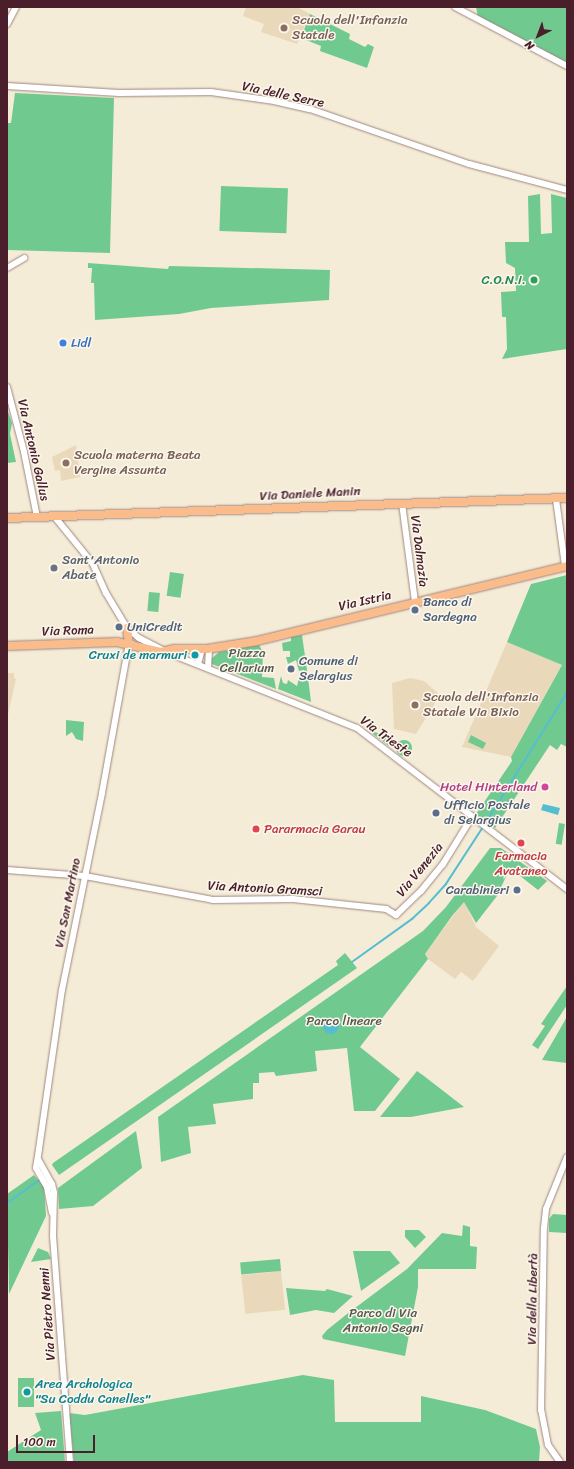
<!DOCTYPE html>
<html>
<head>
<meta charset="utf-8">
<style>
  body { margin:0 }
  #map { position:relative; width:574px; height:1469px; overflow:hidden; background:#f5ecd7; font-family:Sriracha,sans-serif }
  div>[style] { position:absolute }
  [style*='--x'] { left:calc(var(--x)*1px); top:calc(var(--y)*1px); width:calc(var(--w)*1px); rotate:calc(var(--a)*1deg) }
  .built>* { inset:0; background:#ead8ba; transform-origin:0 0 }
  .green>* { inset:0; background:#70ca90; transform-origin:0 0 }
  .round { border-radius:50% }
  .water>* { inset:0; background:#54bed0 }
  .stream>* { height:1.5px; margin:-0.75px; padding:0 0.75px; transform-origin:0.75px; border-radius:0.75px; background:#54bed0 }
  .roads { filter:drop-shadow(0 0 1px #a08681) drop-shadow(0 0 1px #a08681) }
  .minor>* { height:6px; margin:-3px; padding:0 3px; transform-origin:3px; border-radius:3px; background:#fff }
  .major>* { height:8px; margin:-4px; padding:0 4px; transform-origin:4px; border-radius:4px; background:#fabc8b }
  .dots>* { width:11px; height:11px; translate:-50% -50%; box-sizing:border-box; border:2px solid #fbf7ec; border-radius:50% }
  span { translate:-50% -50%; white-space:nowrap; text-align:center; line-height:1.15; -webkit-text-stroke:3px #fbf7ec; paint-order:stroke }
  .education-label { font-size:13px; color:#785e54 }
  .left { translate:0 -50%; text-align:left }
  .street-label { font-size:13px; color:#4a1f2b }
  .leisure-label { font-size:13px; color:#27864d }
  .right { translate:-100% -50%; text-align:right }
  .shop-label { font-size:13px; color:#366cbe }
  .worship-label { font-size:13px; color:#5b616d }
  .service-label { font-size:13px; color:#4e5e75 }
  .park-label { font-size:13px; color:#575b4e }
  .culture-label { font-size:13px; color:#0d838f }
  .hotel-label { font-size:13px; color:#b23c85 }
  .health-label { font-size:13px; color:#be3a42 }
  .frame { position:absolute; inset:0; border:8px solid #4a1f2b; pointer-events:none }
  .north { position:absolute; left:518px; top:16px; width:40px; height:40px; -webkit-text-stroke:3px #fbf7ec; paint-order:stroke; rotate:222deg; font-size:11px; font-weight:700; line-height:16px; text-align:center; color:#4a1f2b }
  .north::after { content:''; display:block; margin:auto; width:14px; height:18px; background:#4a1f2b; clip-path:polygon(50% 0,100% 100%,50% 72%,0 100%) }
  .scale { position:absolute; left:16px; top:1435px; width:79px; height:18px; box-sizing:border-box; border:2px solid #4a1f2b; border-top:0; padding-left:5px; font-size:12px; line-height:14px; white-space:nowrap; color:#4a1f2b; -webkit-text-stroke:3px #fbf7ec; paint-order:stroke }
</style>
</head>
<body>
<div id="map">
  <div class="built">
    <div style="clip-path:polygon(246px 7px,297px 7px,310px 14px,297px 44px,261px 32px,264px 24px,243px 16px)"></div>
    <div style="clip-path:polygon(76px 445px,80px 477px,61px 481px,60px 470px,55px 471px,52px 457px)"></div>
    <div style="clip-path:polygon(507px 642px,562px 665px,511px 757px,462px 747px)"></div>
    <div style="clip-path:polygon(7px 673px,14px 673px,14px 678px,16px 679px,7px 719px)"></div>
    <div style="clip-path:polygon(410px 678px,424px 681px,440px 695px,416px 734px,394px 729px,392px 683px)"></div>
    <div style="clip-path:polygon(464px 901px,476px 927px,499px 946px,473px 981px,461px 972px,455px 979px,428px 959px,425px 954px)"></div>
    <div style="left:281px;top:1271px;width:39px;height:40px;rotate:84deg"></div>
  </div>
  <div class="green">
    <div style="clip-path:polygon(476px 7px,567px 7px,567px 64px,478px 17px)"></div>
    <div style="clip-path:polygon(310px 14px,350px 34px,349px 39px,365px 47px,368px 44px,374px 47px,367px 68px,320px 51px,321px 46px,301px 38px)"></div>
    <div style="clip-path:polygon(15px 93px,114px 98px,110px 253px,7px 250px,7px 123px,11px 123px)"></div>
    <div style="left:221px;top:186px;width:67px;height:45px;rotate:2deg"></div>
    <div style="clip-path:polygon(540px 194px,541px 234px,552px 233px,551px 194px,567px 198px,567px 349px,502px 359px,507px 349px,506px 317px,502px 317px,501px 292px,516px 291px,515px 268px,506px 263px,505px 242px,529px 242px,528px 196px)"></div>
    <div style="clip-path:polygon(88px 263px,168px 269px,169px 266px,330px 270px,329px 300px,211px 308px,179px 314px,95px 320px,94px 283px,91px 283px,92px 268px,88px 268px)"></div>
    <div style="clip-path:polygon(7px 409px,12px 423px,10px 434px,16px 462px,7px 463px)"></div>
    <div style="left:170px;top:572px;width:14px;height:24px;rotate:8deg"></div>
    <div style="clip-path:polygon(567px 575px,567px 747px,561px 744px,557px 750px,550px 745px,495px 828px,476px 814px,512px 761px,511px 757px,562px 665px,507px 642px,531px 584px)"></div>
    <div style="left:149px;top:592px;width:11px;height:19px;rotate:5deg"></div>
    <div style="clip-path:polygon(302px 635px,308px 677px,311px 702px,278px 689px,281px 676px,283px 683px,287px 684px,288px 680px,297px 686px,299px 678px,304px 673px,304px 670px,299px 671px,296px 660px,288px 664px,286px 657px,290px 657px,290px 651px,283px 651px,282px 643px,291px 641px,291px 637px)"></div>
    <div style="clip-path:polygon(259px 645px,263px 652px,262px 677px,274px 678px,276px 689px,212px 664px,210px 660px,219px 652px)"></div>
    <div style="clip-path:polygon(66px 720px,84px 722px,83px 741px,76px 739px,72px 732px,66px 736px)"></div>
    <div style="clip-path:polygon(374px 732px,394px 737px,389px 746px,373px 734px)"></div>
    <div style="clip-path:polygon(471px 735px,486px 743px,483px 749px,468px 742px)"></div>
    <div class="round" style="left:396px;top:740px;width:16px;height:16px"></div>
    <div style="left:559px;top:823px;width:6px;height:21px;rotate:9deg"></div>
    <div style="clip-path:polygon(490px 848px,501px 848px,547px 881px,538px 890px,510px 868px,497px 896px,476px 923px,464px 902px,452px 916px,425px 954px,428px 959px,360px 1047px,400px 1079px,375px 1111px,354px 1111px,347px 1048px,315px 1051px,317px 1071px,276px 1076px,274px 1072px,259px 1073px,259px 1083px,253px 1083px,253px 1099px,213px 1104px,216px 1124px,188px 1127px,191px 1153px,161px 1162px,158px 1117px,423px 931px,446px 907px)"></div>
    <div style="clip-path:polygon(345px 953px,357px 968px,59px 1175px,52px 1165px,53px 1163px,338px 965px,336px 961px)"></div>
    <div style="clip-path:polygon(567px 986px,567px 1005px,538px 1049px,532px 1045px,545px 1026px,541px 1024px)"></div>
    <div style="clip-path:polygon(567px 1016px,567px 1063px,542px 1060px,564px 1022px)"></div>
    <div style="clip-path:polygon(417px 1071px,424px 1076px,464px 1107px,411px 1117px,380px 1117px)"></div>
    <div style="clip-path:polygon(136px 1131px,142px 1168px,93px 1206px,59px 1209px,58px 1188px)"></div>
    <div style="clip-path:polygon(34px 1175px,44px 1187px,46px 1216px,9px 1294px,7px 1194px)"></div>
    <div style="clip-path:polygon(553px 1214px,567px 1215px,567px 1233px,549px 1232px,549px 1219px)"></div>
    <div style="clip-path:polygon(463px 1225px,470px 1227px,470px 1246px,477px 1247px,476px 1269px,418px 1269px,418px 1287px,405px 1356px,323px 1339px,322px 1336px,327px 1330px,347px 1314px,407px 1269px,442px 1233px,462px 1236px)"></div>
    <div style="clip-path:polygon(405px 1230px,419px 1230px,426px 1237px,415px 1248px,405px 1237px)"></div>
    <div style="clip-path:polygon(38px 1248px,48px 1252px,51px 1259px,31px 1262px)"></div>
    <div style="clip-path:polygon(353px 1251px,390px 1251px,400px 1263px,361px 1291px)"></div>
    <div style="left:280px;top:1259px;width:12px;height:40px;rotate:85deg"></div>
    <div style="clip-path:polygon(286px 1288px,325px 1291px,327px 1289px,353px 1296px,334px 1313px,316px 1310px,290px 1315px)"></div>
    <div style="clip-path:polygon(303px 1375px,334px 1380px,335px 1422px,421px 1422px,421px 1396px,485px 1410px,536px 1429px,540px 1447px,539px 1462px,74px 1462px,69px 1413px,85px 1415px)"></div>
    <div style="left:18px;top:1378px;width:16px;height:29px"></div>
    <div style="clip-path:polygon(61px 1411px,65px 1462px,7px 1462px,7px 1452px,41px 1430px,35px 1413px)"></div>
  </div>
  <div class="water">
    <div style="clip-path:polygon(543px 804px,560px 808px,558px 815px,541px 810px)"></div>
    <div class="round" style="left:323px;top:1018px;width:16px;height:16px"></div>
  </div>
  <div class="stream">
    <div style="--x:485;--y:824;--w:155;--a:-58"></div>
    <div style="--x:352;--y:962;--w:74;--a:-35.6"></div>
    <div style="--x:412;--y:919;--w:23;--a:-43"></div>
    <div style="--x:429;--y:903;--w:25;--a:-48"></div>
    <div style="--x:446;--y:884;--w:68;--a:-57"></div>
    <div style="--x:7;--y:1203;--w:40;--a:-34.9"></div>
  </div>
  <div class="roads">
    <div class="minor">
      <div style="--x:455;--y:7;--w:127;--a:27.8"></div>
      <div style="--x:7;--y:24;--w:19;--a:-62"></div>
      <div style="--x:7;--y:86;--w:112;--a:3.6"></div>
      <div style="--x:119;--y:93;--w:92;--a:-0.6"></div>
      <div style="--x:211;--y:92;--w:64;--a:8.1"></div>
      <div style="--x:274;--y:101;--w:37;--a:13"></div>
      <div style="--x:310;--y:109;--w:168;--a:19.1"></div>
      <div style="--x:469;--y:164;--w:101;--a:14.9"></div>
      <div style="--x:7;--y:268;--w:20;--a:-30"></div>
      <div style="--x:7;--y:387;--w:67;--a:75.3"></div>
      <div style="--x:24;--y:452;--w:66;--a:78.7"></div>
      <div style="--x:556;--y:499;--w:68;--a:82.3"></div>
      <div style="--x:402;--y:503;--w:100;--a:82.5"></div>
      <div style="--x:54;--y:516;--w:62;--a:50.9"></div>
      <div style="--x:93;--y:564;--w:32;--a:66"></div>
      <div style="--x:106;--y:593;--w:41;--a:59"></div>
      <div style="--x:127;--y:628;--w:16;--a:40"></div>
      <div style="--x:139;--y:638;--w:36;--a:27"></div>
      <div style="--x:171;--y:654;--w:200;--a:21.7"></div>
      <div style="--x:357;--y:728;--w:265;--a:37.5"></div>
      <div style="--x:198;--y:664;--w:16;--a:-75"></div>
      <div style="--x:208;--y:668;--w:19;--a:-87"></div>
      <div style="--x:7;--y:870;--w:78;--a:4.4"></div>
      <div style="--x:85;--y:876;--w:130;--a:10.6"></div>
      <div style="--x:213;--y:900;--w:80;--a:-0.7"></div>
      <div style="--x:293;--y:899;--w:94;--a:6.1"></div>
      <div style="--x:386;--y:909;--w:12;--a:31"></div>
      <div style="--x:396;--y:915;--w:35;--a:-44"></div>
      <div style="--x:421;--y:891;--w:35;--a:-51"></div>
      <div style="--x:443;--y:864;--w:55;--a:-58.3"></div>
      <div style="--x:38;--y:1159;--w:29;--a:61"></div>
      <div style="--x:52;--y:1184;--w:9;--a:77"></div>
      <div style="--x:54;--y:1193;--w:43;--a:91.3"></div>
      <div style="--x:53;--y:1236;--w:227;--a:85.7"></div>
      <div style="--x:52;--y:1213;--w:26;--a:-101"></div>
      <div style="--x:47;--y:1187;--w:22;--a:-120"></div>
      <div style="--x:36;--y:1168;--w:19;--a:-81"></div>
      <div style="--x:39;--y:1149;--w:161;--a:-81.8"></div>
      <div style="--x:62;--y:990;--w:201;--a:-78.5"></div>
      <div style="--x:102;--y:793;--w:147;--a:-79.8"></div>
      <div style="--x:128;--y:648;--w:4;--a:-76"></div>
      <div style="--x:129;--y:644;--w:3;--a:0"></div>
      <div style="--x:560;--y:1462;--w:21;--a:-125"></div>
      <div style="--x:548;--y:1445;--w:36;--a:-101"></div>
      <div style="--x:541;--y:1410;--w:182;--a:-89.1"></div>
      <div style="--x:544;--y:1228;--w:19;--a:-84"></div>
      <div style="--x:546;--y:1209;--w:56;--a:-68"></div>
    </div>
    <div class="major">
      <div style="--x:7;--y:518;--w:560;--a:-2.05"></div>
      <div style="--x:127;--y:628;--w:16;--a:83"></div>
      <div style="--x:7;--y:646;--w:110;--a:-2.1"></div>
      <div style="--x:117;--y:642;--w:45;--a:12.8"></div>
      <div style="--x:161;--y:652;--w:13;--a:-13"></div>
      <div style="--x:174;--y:649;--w:33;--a:0"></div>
      <div style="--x:207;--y:649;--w:51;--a:-9.1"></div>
      <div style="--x:257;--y:641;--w:319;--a:-13.6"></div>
    </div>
  </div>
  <div class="dots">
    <div style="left:284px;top:28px;background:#8d6e63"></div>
    <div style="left:534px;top:280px;background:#2e9e5b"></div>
    <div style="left:63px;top:343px;background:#3f7fe0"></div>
    <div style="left:66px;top:463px;background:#8d6e63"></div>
    <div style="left:54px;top:568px;background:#6b7280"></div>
    <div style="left:415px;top:610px;background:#5c6f8a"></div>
    <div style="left:119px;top:627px;background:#5c6f8a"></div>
    <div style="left:195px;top:655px;background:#0f9aa8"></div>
    <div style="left:291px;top:669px;background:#5c6f8a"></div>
    <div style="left:415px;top:705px;background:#8d6e63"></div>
    <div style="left:545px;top:787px;background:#d1479c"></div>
    <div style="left:436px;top:813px;background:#5c6f8a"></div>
    <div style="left:256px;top:829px;background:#e0444e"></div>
    <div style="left:521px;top:843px;background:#e0444e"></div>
    <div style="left:517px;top:890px;background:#5c6f8a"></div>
    <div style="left:27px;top:1392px;background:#0f9aa8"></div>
  </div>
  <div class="education-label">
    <span class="left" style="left:292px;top:28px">Scuola dell'Infanzia<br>Statale</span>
    <span class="left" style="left:74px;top:463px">Scuola materna Beata<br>Vergine Assunta</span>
    <span class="left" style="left:423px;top:705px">Scuola dell'Infanzia<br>Statale Via Bixio</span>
  </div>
  <div class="street-label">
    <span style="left:283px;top:95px;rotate:12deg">Via delle Serre</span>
    <span style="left:33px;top:450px;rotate:77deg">Via Antonio Gallus</span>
    <span style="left:310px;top:494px;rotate:-3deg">Via Daniele Manin</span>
    <span style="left:419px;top:551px;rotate:83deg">Via Dalmazia</span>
    <span style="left:365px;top:601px;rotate:-13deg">Via Istria</span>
    <span style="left:68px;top:631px;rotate:-2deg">Via Roma</span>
    <span style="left:386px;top:737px;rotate:36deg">Via Trieste</span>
    <span style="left:420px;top:870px;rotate:-51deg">Via Venezia</span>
    <span style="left:265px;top:889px;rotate:3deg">Via Antonio Gramsci</span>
    <span style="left:68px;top:903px;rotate:-79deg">Via San Martino</span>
    <span style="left:533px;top:1299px;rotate:-89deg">Via della Libertà</span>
    <span style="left:48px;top:1314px;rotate:-94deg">Via Pietro Nenni</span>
  </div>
  <div class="leisure-label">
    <span class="right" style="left:526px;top:280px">C.O.N.I.</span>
  </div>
  <div class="shop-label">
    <span class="left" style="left:71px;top:343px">Lidl</span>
  </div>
  <div class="worship-label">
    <span class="left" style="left:62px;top:568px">Sant'Antonio<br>Abate</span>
  </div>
  <div class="service-label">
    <span class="left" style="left:423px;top:610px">Banco di<br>Sardegna</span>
    <span class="left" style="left:127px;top:627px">UniCredit</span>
    <span class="left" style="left:299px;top:669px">Comune di<br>Selargius</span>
    <span class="left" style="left:444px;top:813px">Ufficio Postale<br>di Selargius</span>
    <span class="right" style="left:509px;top:890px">Carabinieri</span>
  </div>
  <div class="park-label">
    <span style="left:247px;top:661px">Piazza<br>Cellarium</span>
    <span style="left:344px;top:1021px">Parco lineare</span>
    <span style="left:383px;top:1321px">Parco di Via<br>Antonio Segni</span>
  </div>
  <div class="culture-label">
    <span class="right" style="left:187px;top:655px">Cruxi de marmuri</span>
    <span class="left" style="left:35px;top:1392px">Area Archologica<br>"Su Coddu Canelles"</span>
  </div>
  <div class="hotel-label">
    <span class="right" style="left:537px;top:787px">Hotel Hinterland</span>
  </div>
  <div class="health-label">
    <span class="left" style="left:264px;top:829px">Pararmacia Garau</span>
    <span style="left:521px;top:864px">Farmacia<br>Avataneo</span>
  </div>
  <div class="frame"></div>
  <div class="north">N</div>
  <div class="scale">100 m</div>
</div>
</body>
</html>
